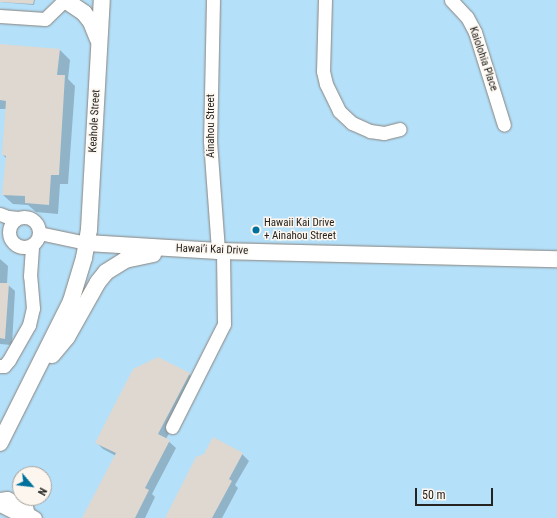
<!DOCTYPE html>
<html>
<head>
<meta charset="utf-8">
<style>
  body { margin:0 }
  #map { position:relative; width:557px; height:518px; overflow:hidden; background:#fcf6ef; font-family:"Roboto Condensed",sans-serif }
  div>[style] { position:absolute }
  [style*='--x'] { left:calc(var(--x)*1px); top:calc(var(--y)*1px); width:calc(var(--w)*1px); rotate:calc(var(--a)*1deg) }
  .water>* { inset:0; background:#b4e0fa }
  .shadow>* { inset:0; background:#0003 }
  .building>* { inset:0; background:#ded8d1 }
  .roads { filter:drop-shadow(0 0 1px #8a847d) drop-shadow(0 0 1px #8a847d) }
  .minor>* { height:13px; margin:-6.5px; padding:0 6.5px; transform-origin:6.5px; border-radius:6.5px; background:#fff }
  .minor>.ring { margin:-6.5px; padding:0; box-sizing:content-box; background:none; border:13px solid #fff; border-radius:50% }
  .major>* { height:16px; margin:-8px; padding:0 8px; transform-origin:8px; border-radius:8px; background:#fff }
  .dots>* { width:11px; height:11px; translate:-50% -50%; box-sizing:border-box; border:2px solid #fcf6ef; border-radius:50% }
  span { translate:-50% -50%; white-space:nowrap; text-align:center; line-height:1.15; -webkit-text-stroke:3px #fcf6ef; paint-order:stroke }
  .street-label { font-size:11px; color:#262421 }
  .poi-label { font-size:11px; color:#262421 }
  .left { translate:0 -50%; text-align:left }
  .north { position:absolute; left:12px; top:466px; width:40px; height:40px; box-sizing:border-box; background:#fcf6ef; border:1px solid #a6a29d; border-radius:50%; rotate:118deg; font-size:11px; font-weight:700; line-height:16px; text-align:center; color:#262421 }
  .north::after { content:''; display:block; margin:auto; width:14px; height:18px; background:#00719c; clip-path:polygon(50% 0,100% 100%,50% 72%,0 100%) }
  .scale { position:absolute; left:415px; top:488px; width:78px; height:18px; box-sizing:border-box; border:2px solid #262421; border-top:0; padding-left:5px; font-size:12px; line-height:14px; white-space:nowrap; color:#262421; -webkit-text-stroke:3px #fcf6ef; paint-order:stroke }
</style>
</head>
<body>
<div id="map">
  <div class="water">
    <div style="clip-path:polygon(evenodd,0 0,557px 0,557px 518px,0 518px,0 0,20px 474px,44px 474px,44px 498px,20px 498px,20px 474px)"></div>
  </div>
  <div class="shadow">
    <div style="clip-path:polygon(0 0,35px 0,34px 5px,0 2px)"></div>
    <div style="clip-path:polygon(0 45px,60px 50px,70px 60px,68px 79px,75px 86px,68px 184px,60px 184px,58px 214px,36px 212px,28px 205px,13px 204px,3px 195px,7px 159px,3px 155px,7px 109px,0 109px)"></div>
    <div style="clip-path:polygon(0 259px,8px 266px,7px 284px,15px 291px,12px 345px,0 344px)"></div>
    <div style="clip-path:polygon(158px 358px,189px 374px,196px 381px,166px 439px,176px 448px,152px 494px,155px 497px,145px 518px,83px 518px,116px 456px,103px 449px,96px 442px)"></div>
    <div style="clip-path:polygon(242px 454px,249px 461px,235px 485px,238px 488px,222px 518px,166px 518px)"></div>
  </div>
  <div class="building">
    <div style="clip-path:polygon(0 0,34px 0,33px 4px,0 2px)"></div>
    <div style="clip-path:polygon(0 44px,60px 49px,57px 75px,65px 75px,59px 175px,51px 175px,49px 205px,25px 203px,25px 196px,2px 195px,6px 156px,2px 155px,6px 101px,0 100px)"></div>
    <div style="clip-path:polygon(0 283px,9px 283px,5px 339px,0 338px)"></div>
    <div style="clip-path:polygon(158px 357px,190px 373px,158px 434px,170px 440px,145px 488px,149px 490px,135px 518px,82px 518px,116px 453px,95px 443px,133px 369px)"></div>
    <div style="clip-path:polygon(213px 437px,243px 453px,229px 479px,232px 481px,212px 518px,165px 518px,196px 457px,204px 454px)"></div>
  </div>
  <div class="roads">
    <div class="minor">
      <div style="--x:213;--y:0;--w:141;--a:91.2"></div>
      <div style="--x:210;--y:141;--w:110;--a:85.8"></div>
      <div style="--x:325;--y:0;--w:71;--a:91.6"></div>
      <div style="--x:323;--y:71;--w:13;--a:77"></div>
      <div style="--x:326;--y:84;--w:30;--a:64"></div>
      <div style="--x:339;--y:111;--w:18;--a:43"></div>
      <div style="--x:352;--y:123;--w:20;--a:24"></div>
      <div style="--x:370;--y:131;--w:14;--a:8"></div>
      <div style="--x:384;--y:133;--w:16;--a:-14"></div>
      <div style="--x:451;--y:0;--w:23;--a:47"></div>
      <div style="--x:467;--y:17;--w:17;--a:62"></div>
      <div style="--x:475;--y:32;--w:97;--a:72.7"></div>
      <div style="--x:0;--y:16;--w:45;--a:3.8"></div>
      <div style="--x:45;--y:19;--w:28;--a:-44"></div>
      <div style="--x:0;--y:214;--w:9;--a:21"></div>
      <div style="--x:8;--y:217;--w:10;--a:6"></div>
      <div class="ring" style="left:9px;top:217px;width:17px;height:17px"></div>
      <div style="--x:39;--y:233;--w:49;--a:11.8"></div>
      <div style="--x:0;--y:366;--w:4;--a:0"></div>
      <div style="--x:4;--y:366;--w:8;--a:-50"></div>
      <div style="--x:9;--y:360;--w:40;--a:-60.3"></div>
      <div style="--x:29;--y:325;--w:17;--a:-77"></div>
      <div style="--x:33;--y:308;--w:32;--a:-95"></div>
      <div style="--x:30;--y:276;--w:31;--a:-86"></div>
      <div style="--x:172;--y:427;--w:115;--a:-63.2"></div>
      <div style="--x:224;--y:324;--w:73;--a:-90.8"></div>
      <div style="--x:0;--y:499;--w:7;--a:-8"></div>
      <div style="--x:7;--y:498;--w:21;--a:25"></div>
      <div style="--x:26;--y:507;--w:7;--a:74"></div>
      <div style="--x:0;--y:501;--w:5;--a:68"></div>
      <div style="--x:2;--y:506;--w:22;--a:27"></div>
      <div style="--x:22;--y:516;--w:6;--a:-18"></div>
      <div style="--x:28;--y:514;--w:8;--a:30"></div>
    </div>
    <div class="major">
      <div style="--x:65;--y:0;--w:23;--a:34"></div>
      <div style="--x:84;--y:13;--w:11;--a:52"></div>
      <div style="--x:91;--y:22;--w:18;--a:68"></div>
      <div style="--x:87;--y:243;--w:131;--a:3.5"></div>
      <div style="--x:218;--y:251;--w:339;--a:1.4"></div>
      <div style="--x:52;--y:355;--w:23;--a:-50"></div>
      <div style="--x:67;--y:337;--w:63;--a:-60.6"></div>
      <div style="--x:98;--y:282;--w:13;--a:-51"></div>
      <div style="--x:106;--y:272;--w:22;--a:-32"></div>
      <div style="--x:125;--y:260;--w:29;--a:-12"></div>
      <div style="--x:0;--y:443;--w:159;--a:-63.4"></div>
      <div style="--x:71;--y:301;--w:45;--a:-73.2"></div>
      <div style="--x:84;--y:258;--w:29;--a:-80"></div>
      <div style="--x:89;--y:229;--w:229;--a:-86.8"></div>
    </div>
  </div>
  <div class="dots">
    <div style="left:256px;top:230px;background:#00719c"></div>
  </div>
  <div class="street-label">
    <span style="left:483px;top:59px;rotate:71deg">Kaiolohia Place</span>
    <span style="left:95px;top:121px;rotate:-87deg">Keahole Street</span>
    <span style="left:211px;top:126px;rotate:-90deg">Ainahou Street</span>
    <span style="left:212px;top:250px;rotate:2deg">Hawai’i Kai Drive</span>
  </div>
  <div class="poi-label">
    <span class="left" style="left:264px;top:230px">Hawaii Kai Drive<br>+ Ainahou Street</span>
  </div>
  <div class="north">N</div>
  <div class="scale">50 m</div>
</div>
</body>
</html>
